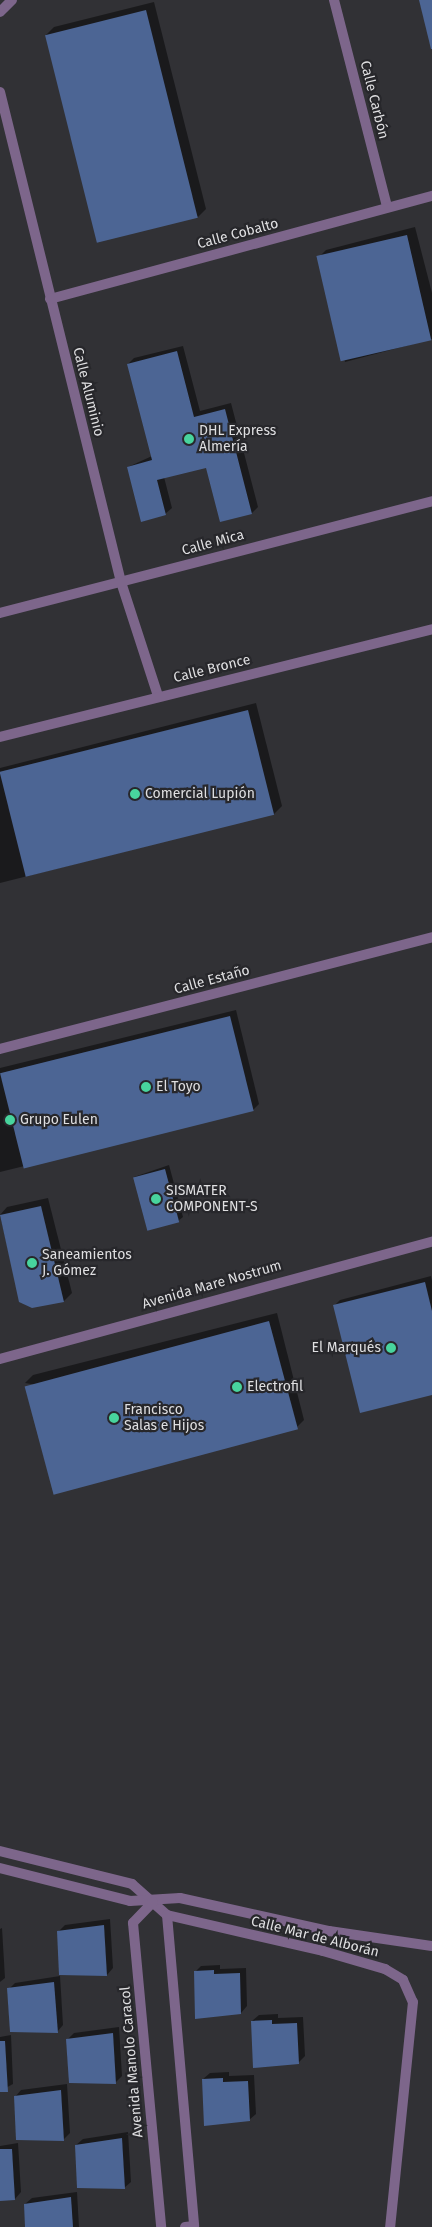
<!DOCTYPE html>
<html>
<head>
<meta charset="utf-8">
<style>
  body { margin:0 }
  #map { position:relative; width:432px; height:2227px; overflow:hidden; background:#313135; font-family:"Fira Sans",sans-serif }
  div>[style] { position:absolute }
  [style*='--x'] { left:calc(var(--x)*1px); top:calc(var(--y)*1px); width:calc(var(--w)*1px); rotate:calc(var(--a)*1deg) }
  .shadow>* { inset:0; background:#0007 }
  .building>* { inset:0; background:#4c6594; transform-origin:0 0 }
  .minor>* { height:10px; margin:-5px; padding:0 5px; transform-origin:5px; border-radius:5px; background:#7d668b }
  .dots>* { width:14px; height:14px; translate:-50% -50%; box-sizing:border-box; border:2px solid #27272b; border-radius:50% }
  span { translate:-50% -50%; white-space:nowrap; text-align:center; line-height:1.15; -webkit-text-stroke:4.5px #27272b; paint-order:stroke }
  .street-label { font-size:14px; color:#dfdfe1 }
  .poi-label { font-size:14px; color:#dfdfe1 }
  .left { translate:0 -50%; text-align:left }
  .right { translate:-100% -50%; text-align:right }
</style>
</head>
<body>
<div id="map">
  <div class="shadow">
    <div style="clip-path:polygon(154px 2px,206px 209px,198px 217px,46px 35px,54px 27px)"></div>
    <div style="clip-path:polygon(415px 227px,432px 293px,432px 339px,345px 362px,318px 258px,326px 250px)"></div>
    <div style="clip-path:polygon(183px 346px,200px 411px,231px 403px,258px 507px,252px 513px,221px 521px,207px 466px,164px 477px,172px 508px,165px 514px,128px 467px,152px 456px,128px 364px,134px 358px)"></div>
    <div style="clip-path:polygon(256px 703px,282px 806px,274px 814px,0 883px,0 768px)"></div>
    <div style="clip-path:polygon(236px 1010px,259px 1104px,253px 1110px,0 1172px,0 1068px)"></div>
    <div style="clip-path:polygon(169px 1165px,183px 1217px,178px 1221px,134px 1177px)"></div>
    <div style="clip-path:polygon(48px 1198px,72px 1293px,64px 1301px,20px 1301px,0 1215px,7px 1207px)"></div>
    <div style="clip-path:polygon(431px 1276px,432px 1281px,432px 1393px,334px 1306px,340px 1300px)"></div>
    <div style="clip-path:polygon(277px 1313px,304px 1420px,296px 1428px,25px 1383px,33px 1375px)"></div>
    <div style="clip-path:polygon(110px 1919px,113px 1968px,107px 1975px,58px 1932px,65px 1925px)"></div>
    <div style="clip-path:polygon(2px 1928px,5px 1978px,0 1982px,0 1929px)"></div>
    <div style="clip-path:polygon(220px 1965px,220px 1969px,246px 1968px,247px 2006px,241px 2013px,195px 1972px,201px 1966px)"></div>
    <div style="clip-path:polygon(60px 1976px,63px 2025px,57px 2032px,9px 1989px,15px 1983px)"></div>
    <div style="clip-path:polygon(278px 2014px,278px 2018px,303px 2017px,305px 2056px,299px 2062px,252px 2021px,259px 2015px)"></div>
    <div style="clip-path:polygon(119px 2027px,122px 2076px,116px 2082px,67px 2040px,74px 2033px)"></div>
    <div style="clip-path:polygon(11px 2035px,13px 2084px,0 2091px,0 2037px)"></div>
    <div style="clip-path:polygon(229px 2072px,229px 2076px,254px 2075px,256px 2114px,249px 2120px,203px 2079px,210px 2073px)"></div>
    <div style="clip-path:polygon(67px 2084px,70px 2133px,63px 2140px,15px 2097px,21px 2090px)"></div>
    <div style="clip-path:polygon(128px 2132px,131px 2182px,124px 2188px,76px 2145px,83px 2139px)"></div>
    <div style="clip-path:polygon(18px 2143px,21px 2192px,15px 2199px,0 2198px,0 2146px)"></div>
    <div style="clip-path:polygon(77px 2192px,79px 2227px,26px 2227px,25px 2204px,32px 2198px)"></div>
  </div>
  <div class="building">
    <div style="clip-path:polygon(419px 0,432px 0,432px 49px,431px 49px)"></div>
    <div style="left:146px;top:10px;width:214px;height:104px;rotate:76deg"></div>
    <div style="left:407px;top:235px;width:108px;height:93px;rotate:77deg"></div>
    <div style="clip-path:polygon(177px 351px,194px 417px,225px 409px,252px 514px,220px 522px,206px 468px,157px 480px,166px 515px,141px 522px,127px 467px,152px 460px,127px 364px)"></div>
    <div style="left:248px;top:710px;width:108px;height:256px;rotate:76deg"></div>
    <div style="left:230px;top:1016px;width:98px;height:237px;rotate:76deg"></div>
    <div style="left:165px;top:1169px;width:55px;height:33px;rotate:75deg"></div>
    <div style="clip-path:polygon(41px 1206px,64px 1302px,32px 1308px,19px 1302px,0 1215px)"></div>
    <div style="clip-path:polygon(425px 1282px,432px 1311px,432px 1395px,360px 1413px,333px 1305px)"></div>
    <div style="left:269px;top:1321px;width:112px;height:253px;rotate:75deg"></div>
    <div style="clip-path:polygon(104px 1925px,107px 1976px,59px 1975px,57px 1931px)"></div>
    <div style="clip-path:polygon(214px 1970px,214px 1974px,240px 1973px,241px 2014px,195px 2019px,194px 1971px)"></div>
    <div style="clip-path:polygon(54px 1982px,58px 2033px,10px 2032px,7px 1988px)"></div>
    <div style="clip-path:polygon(272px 2020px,272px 2024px,297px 2023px,299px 2064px,253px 2068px,251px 2021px)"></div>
    <div style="clip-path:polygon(113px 2033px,116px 2084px,69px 2083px,66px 2039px)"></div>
    <div style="clip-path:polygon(0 2041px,5px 2041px,8px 2092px,0 2092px)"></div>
    <div style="clip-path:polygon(223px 2078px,223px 2082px,248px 2081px,250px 2121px,204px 2126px,202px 2079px)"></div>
    <div style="clip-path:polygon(61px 2090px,64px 2141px,16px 2140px,14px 2096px)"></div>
    <div style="clip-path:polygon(122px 2138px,125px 2189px,77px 2188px,75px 2145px)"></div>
    <div style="clip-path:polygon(0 2149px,12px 2149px,15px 2200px,0 2201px)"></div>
    <div style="clip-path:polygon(71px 2197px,73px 2227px,25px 2227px,24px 2204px)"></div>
  </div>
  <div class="minor">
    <div style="--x:334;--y:0;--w:214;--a:75.6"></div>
    <div style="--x:0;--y:12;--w:17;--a:-45"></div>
    <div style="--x:0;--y:92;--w:505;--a:76.13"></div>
    <div style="--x:121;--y:582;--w:120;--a:72"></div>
    <div style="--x:50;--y:299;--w:396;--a:-15.1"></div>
    <div style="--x:0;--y:613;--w:446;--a:-14.5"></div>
    <div style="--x:0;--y:737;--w:445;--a:-14"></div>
    <div style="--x:0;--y:1049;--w:446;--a:-14.5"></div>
    <div style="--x:0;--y:1359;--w:448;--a:-15.2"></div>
    <div style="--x:0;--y:1851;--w:136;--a:14"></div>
    <div style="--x:132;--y:1884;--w:47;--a:41.5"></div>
    <div style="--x:167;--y:1915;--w:160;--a:13"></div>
    <div style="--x:323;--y:1951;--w:65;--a:16.2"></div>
    <div style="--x:385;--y:1969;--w:21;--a:31"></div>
    <div style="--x:403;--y:1980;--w:24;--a:66"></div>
    <div style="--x:413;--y:2002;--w:226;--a:95.8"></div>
    <div style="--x:0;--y:1868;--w:134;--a:14.2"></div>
    <div style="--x:130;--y:1901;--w:50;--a:-3.4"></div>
    <div style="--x:180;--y:1898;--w:153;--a:12.5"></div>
    <div style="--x:329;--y:1931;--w:104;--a:8.3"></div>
    <div style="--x:153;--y:1902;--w:29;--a:134"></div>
    <div style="--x:133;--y:1923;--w:305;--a:84.7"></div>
    <div style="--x:167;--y:1915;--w:312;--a:85"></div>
    <div style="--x:194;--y:2226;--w:9;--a:174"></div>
  </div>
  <div class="dots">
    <div style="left:189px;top:439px;background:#48d49d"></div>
    <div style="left:135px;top:794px;background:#48d49d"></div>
    <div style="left:146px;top:1087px;background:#48d49d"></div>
    <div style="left:10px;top:1120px;background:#48d49d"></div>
    <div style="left:156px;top:1199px;background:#48d49d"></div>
    <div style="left:32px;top:1263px;background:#48d49d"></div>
    <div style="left:391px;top:1348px;background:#48d49d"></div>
    <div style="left:237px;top:1387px;background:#48d49d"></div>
    <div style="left:114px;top:1418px;background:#48d49d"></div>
  </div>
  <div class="street-label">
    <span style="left:374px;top:100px;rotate:76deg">Calle Carbón</span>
    <span style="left:238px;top:234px;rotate:-15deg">Calle Cobalto</span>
    <span style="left:88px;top:392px;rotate:76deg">Calle Aluminio</span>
    <span style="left:213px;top:543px;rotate:-15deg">Calle Mica</span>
    <span style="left:212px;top:669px;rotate:-14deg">Calle Bronce</span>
    <span style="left:212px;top:980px;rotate:-15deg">Calle Estaño</span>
    <span style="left:212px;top:1285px;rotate:-16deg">Avenida Mare Nostrum</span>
    <span style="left:315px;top:1937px;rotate:14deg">Calle Mar de Alborán</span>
    <span style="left:132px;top:2062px;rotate:-95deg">Avenida Manolo Caracol</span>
  </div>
  <div class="poi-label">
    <span class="left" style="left:199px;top:439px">DHL Express<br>Almería</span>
    <span class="left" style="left:145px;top:794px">Comercial Lupión</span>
    <span class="left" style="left:156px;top:1087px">El Toyo</span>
    <span class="left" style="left:20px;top:1120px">Grupo Eulen</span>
    <span class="left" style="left:166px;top:1199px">SISMATER<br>COMPONENT-S</span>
    <span class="left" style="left:42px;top:1263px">Saneamientos<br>J. Gómez</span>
    <span class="right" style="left:381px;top:1348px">El Marqués</span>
    <span class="left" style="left:247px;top:1387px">Electrofil</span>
    <span class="left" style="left:124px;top:1418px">Francisco<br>Salas e Hijos</span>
  </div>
</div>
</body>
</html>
